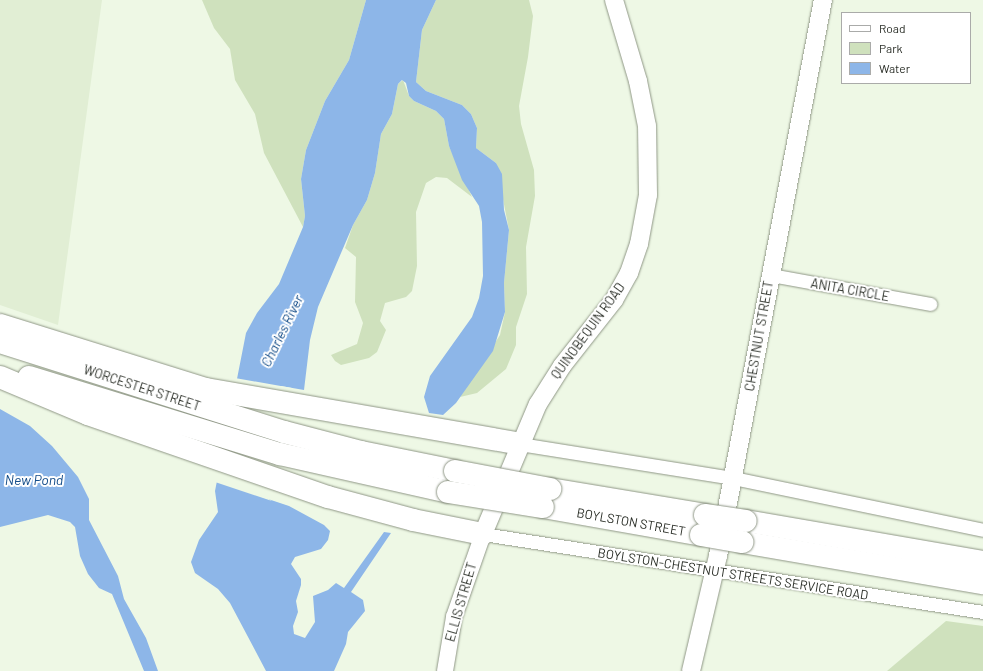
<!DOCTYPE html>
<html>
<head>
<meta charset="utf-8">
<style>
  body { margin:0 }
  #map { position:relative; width:983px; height:671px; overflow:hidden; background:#eef8e5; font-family:Barlow,sans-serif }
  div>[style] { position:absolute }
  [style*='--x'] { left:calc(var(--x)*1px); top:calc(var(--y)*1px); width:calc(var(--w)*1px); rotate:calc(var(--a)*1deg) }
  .built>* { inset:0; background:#e1eed4 }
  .green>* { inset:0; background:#cfe1bd }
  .water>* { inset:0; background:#8db6e8 }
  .pier>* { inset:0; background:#eef8e5 }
  .roads { filter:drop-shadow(0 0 1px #8f9786) drop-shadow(0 0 1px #8f9786) }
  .minor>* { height:13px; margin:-6.5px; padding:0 6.5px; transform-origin:6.5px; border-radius:6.5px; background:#fff }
  .tertiary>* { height:16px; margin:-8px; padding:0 8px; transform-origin:8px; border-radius:8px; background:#fff }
  .secondary>* { height:18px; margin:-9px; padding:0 9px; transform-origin:9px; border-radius:9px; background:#fff }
  .trunk>* { height:22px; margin:-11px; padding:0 11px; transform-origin:11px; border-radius:11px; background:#fff }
  .bridges { filter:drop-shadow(0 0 1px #8f9786) drop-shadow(0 0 1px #8f9786) }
  .trunk-bridge>* { height:22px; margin:-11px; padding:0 11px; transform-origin:11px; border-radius:11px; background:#fff }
  span { translate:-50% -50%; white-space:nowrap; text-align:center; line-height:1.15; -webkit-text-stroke:4px #fff; paint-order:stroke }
  .street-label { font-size:13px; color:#2a2e27 }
  .water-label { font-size:14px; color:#164e8a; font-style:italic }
  .legend { position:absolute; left:841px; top:12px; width:130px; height:72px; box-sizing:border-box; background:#fff; border:1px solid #aaaba9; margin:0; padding:5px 7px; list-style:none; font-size:12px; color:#2a2e27 }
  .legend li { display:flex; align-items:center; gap:8px; height:20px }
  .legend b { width:20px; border:1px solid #aaaba9 }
</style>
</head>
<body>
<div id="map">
  <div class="built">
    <div style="clip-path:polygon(0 0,102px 0,58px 325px,0 305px)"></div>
  </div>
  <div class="green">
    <div style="clip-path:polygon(202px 0,366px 0,349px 60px,325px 101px,306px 150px,301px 179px,305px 216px,303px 227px,264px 153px,255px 114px,235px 80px,230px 49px,214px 28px)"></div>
    <div style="clip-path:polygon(436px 0,529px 0,533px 16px,528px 57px,519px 106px,521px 124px,534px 170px,535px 196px,526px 247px,527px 294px,516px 327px,516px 345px,506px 369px,477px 393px,460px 397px,500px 335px,505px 312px,504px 283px,509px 230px,496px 163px,476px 148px,477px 128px,471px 114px,462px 105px,426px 91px,416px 82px,422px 30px)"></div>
    <div style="clip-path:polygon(403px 80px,409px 96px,414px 101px,436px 111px,444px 119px,449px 146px,472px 197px,447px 178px,436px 177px,426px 183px,416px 212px,417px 266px,412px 291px,406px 297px,385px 303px,380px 321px,386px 330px,377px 352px,369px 358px,341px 365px,335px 361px,331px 355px,357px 344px,363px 323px,355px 302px,356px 257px,345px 248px,353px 225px,367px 200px,375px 173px,381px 134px,392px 114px,398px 84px)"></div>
    <div style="clip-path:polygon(946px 621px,983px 626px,983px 671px,887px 671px)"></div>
  </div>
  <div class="water">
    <div style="clip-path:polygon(366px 0,436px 0,422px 30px,416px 82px,426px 91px,462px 105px,471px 114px,477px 128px,476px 148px,496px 163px,502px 174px,504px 210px,509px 230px,504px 283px,505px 312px,493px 351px,456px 403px,443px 415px,429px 413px,424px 397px,430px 376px,472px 317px,479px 298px,483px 276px,482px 222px,479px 206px,462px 180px,449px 146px,444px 119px,436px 111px,414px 101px,409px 96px,406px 83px,402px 80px,398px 84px,392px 114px,381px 134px,375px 173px,367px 200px,353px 225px,318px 307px,310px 340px,304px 390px,281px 386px,262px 497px,289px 506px,324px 525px,330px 531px,328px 540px,321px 549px,295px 557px,291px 564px,301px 579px,301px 585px,296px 601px,298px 612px,293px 626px,294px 634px,305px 638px,315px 622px,313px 596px,328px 590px,336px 583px,344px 588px,384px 532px,391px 533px,351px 592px,363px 600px,365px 611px,348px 632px,346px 644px,334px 671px,266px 671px,230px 603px,218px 589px,195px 573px,191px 562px,199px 540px,218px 512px,215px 491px,246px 333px,257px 313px,279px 284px,303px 227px,305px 216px,301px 179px,306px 150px,325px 101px,349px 60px)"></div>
    <div style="clip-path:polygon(0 409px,30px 426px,52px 446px,78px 477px,89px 499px,89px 520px,118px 576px,124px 599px,146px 638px,158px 671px,144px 671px,112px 594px,99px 588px,88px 574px,80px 556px,75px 527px,70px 522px,48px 515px,0 527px)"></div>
  </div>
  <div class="pier">
    <div style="clip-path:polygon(235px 378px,292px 388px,282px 388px,264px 496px,272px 501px,215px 482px)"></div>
  </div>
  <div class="roads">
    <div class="minor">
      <div style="--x:771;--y:275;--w:162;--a:10.3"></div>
      <div style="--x:520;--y:444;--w:216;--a:9.1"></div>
      <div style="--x:733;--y:478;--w:255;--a:11.7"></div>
      <div style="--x:483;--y:534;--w:506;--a:8.87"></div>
    </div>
    <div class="tertiary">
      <div style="--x:445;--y:671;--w:55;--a:-80.5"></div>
      <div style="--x:454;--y:617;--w:88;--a:-70.7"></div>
    </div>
    <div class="secondary">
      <div style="--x:483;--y:534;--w:141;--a:-67.1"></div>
      <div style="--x:538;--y:404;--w:45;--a:-57.7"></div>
      <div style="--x:562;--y:366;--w:84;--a:-51.8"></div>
      <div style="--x:614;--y:300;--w:31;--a:-61"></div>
      <div style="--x:629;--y:273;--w:31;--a:-71"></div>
      <div style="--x:639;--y:244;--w:50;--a:-79.6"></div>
      <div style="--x:648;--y:195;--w:69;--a:-90.8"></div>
      <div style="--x:647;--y:126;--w:46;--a:-101.3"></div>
      <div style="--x:638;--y:81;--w:84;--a:-106.5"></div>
      <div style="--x:691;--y:671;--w:118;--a:-76.8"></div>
      <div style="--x:718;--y:556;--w:566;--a:-79.31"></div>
    </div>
    <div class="trunk">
      <div style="--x:0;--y:325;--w:216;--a:17.3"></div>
      <div style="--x:206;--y:389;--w:319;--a:9.9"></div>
      <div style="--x:0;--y:342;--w:298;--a:17.6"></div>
      <div style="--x:284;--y:432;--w:80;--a:14.6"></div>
      <div style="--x:361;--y:452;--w:96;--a:11.4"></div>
      <div style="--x:0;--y:377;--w:95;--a:22.8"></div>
      <div style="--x:88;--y:414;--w:254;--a:19.1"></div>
      <div style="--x:328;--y:497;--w:88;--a:15.1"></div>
      <div style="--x:413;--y:520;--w:71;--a:11.3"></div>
      <div style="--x:29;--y:377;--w:263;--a:17.1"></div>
      <div style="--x:280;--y:454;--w:172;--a:12.7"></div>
      <div style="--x:550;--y:489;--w:157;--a:9.5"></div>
      <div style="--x:543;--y:507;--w:160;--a:10"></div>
      <div style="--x:746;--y:521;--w:241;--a:9.8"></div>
      <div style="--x:742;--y:542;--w:244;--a:9.7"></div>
    </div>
  </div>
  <div class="bridges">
    <div class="trunk-bridge">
      <div style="--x:455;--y:471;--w:97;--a:10.7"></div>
      <div style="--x:448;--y:492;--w:96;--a:9"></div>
      <div style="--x:705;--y:515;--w:41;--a:8.3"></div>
      <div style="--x:701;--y:535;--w:42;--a:9.7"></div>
    </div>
  </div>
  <div class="street-label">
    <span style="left:850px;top:290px;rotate:10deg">ANITA CIRCLE</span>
    <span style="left:588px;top:331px;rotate:-54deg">QUINOBEQUIN ROAD</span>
    <span style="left:759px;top:336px;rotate:-80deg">CHESTNUT STREET</span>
    <span style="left:142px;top:388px;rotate:18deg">WORCESTER STREET</span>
    <span style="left:631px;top:522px;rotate:10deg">BOYLSTON STREET</span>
    <span style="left:733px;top:574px;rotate:9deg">BOYLSTON-CHESTNUT STREETS SERVICE ROAD</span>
    <span style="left:461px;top:602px;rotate:-74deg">ELLIS STREET</span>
  </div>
  <div class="water-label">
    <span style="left:282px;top:331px;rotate:-64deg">Charles River</span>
    <span style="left:34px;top:480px">New Pond</span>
  </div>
  <ul class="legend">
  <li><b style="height:5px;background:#fff"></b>Road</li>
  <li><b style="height:11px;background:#cfe1bd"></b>Park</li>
  <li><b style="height:11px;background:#8db6e8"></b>Water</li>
  </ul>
</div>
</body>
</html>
